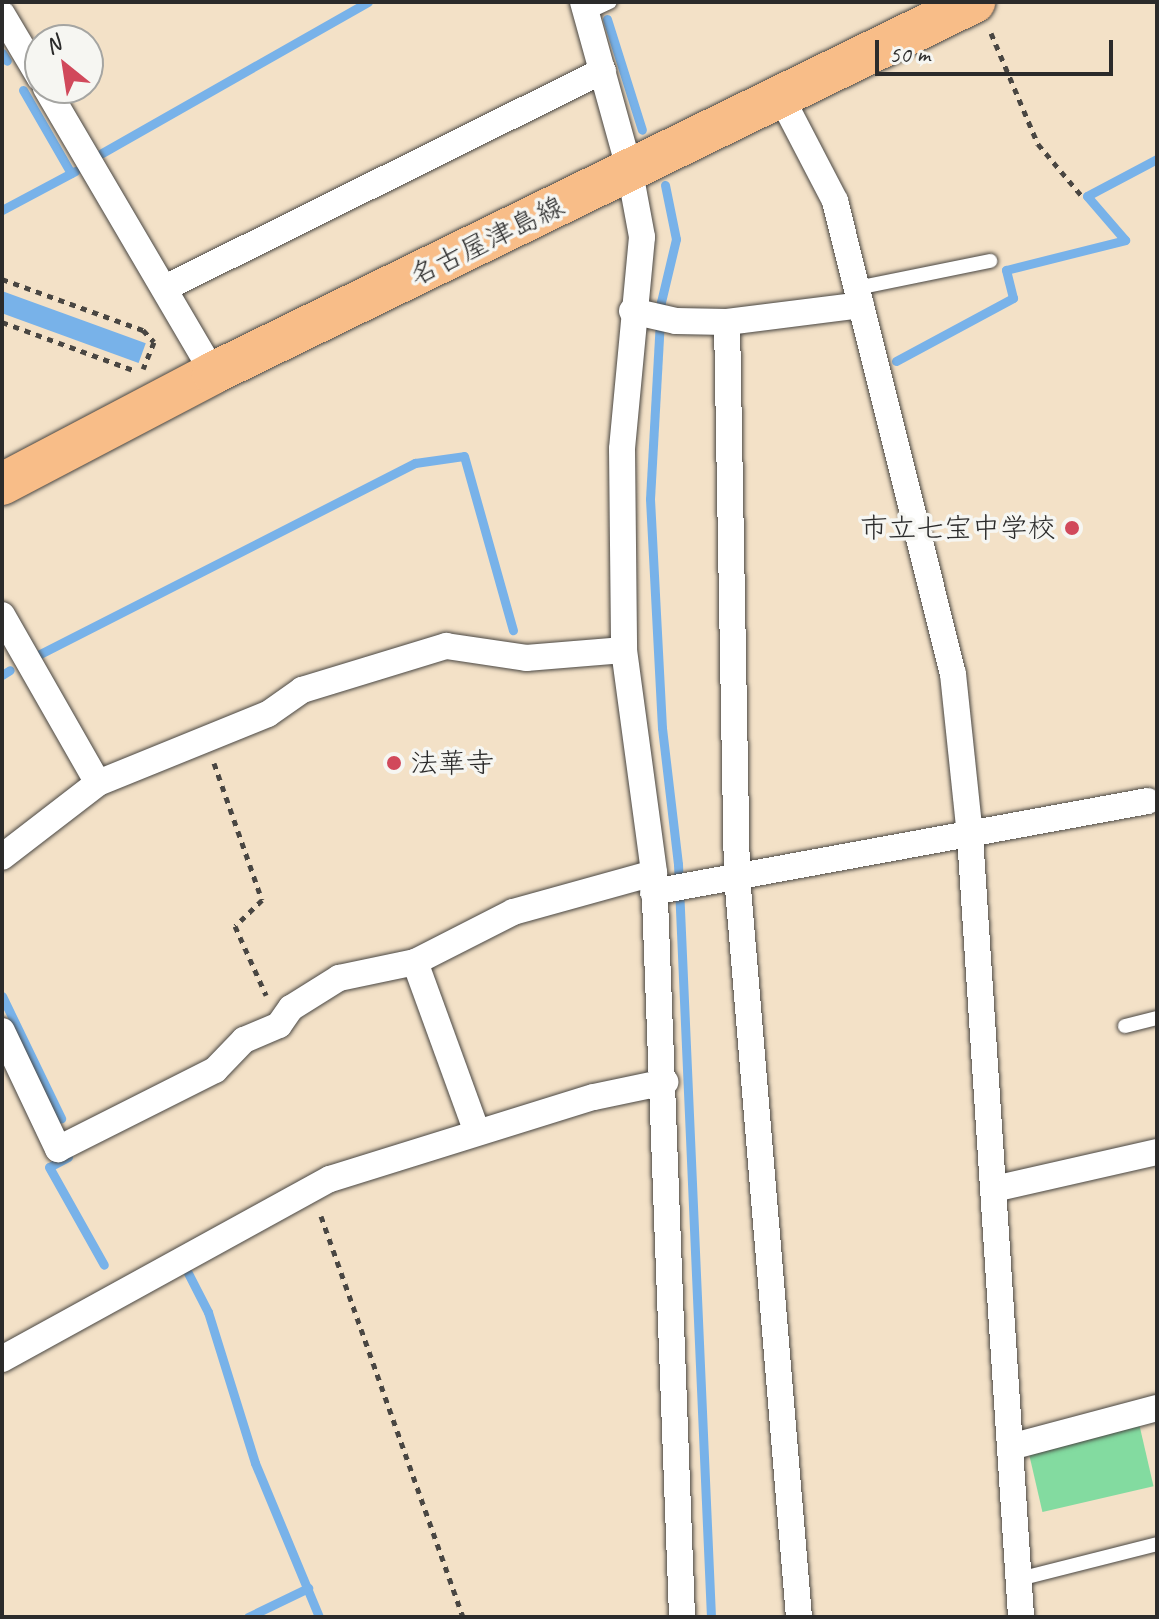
<!DOCTYPE html>
<html>
<head>
<meta charset="utf-8">
<style>
  body { margin:0 }
  #map { position:relative; width:1159px; height:1619px; overflow:hidden; background:#f3e1c7; font-family:Caveat,"Klee One",sans-serif }
  div>[style] { position:absolute }
  [style*='--x'] { left:calc(var(--x)*1px); top:calc(var(--y)*1px); width:calc(var(--w)*1px); rotate:calc(var(--a)*1deg) }
  .green>* { inset:0; background:#83dba0; transform-origin:0 0 }
  .water>* { inset:0; background:#78b2e9; transform-origin:0 0 }
  .stream>* { height:9px; margin:-4.5px; padding:0 4.5px; transform-origin:4.5px; border-radius:4.5px; background:#78b2e9 }
  .path>* { height:5px; margin-top:-2.5px; transform-origin:0; background:repeating-linear-gradient(90deg,#494642 0 6px,transparent 0 12px) }
  .roads { filter:drop-shadow(0 0 2px #494642) drop-shadow(0 0 2px #494642) }
  .service>* { height:14px; margin:-7px; padding:0 7px; transform-origin:7px; border-radius:7px; background:#fff }
  .minor>* { height:26px; margin:-13px; padding:0 13px; transform-origin:13px; border-radius:13px; background:#fff }
  .primary>* { height:42px; margin:-21px; padding:0 21px; transform-origin:21px; border-radius:21px; background:#f8bd88 }
  .dots>* { width:22px; height:22px; translate:-50% -50%; box-sizing:border-box; border:4px solid #f6f6f2; border-radius:50% }
  span { translate:-50% -50%; white-space:nowrap; text-align:center; line-height:1.15; -webkit-text-stroke:7px #f6f6f2; paint-order:stroke }
  .street-label { font-size:28px; color:#2b2b2b }
  .poi-label { font-size:28px; color:#2b2b2b }
  .right { translate:-100% -50%; text-align:right }
  .left { translate:0 -50%; text-align:left }
  .frame { position:absolute; inset:0; border:4px solid #2b2b2b; pointer-events:none }
  .north { position:absolute; left:24px; top:24px; width:80px; height:80px; box-sizing:border-box; background:#f6f6f2; border:2px solid #a5a5a2; border-radius:50%; rotate:330deg; font-size:22px; font-weight:700; line-height:32px; text-align:center; color:#2b2b2b }
  .north::after { content:''; display:block; margin:auto; width:28px; height:36px; background:#d1495b; clip-path:polygon(50% 0,100% 100%,50% 72%,0 100%) }
  .scale { position:absolute; left:875px; top:40px; width:238px; height:36px; box-sizing:border-box; border:4px solid #2b2b2b; border-top:0; padding-left:10px; font-size:24px; line-height:28px; white-space:nowrap; color:#2b2b2b; -webkit-text-stroke:6px #f6f6f2; paint-order:stroke }
</style>
</head>
<body>
<div id="map">
  <div class="green">
    <div style="left:1138px;top:1419px;width:69px;height:114px;rotate:77deg"></div>
  </div>
  <div class="water">
    <div style="left:2px;top:291px;width:153px;height:21px;rotate:20deg"></div>
  </div>
  <div class="stream">
    <div style="--x:607;--y:19;--w:116;--a:72.5"></div>
    <div style="--x:2;--y:53;--w:9;--a:58"></div>
    <div style="--x:23;--y:90;--w:96;--a:60"></div>
    <div style="--x:102;--y:153;--w:306;--a:-29.6"></div>
    <div style="--x:665;--y:185;--w:55;--a:78.5"></div>
    <div style="--x:676;--y:239;--w:65;--a:103.4"></div>
    <div style="--x:661;--y:302;--w:197;--a:93.2"></div>
    <div style="--x:650;--y:499;--w:229;--a:87"></div>
    <div style="--x:662;--y:728;--w:137;--a:83.3"></div>
    <div style="--x:678;--y:864;--w:754;--a:87.49"></div>
    <div style="--x:2;--y:210;--w:83;--a:-28.1"></div>
    <div style="--x:896;--y:361;--w:133;--a:-28.3"></div>
    <div style="--x:1013;--y:298;--w:29;--a:-104"></div>
    <div style="--x:1006;--y:270;--w:123;--a:-14.1"></div>
    <div style="--x:1125;--y:240;--w:58;--a:-130.8"></div>
    <div style="--x:1087;--y:196;--w:79;--a:-27.9"></div>
    <div style="--x:40;--y:654;--w:421;--a:-27"></div>
    <div style="--x:415;--y:463;--w:49;--a:-8.1"></div>
    <div style="--x:464;--y:456;--w:181;--a:74.3"></div>
    <div style="--x:2;--y:675;--w:9;--a:-32"></div>
    <div style="--x:2;--y:996;--w:136;--a:64.2"></div>
    <div style="--x:68;--y:1157;--w:21;--a:152"></div>
    <div style="--x:49;--y:1167;--w:112;--a:60.7"></div>
    <div style="--x:188;--y:1273;--w:44;--a:62.9"></div>
    <div style="--x:208;--y:1312;--w:158;--a:72.7"></div>
    <div style="--x:255;--y:1463;--w:167;--a:67.4"></div>
    <div style="--x:248;--y:1617;--w:67;--a:-25.8"></div>
  </div>
  <div class="path">
    <div style="--x:991;--y:33;--w:121;--a:67.1"></div>
    <div style="--x:1038;--y:144;--w:67;--a:49.9"></div>
    <div style="--x:2;--y:279;--w:150;--a:19.9"></div>
    <div style="--x:143;--y:330;--w:16;--a:47"></div>
    <div style="--x:154;--y:342;--w:29;--a:112"></div>
    <div style="--x:2;--y:322;--w:143;--a:20.1"></div>
    <div style="--x:214;--y:763;--w:145;--a:70.7"></div>
    <div style="--x:262;--y:900;--w:37;--a:136"></div>
    <div style="--x:235;--y:926;--w:76;--a:65.8"></div>
    <div style="--x:321;--y:1216;--w:425;--a:70.5"></div>
  </div>
  <div class="roads">
    <div class="service">
      <div style="--x:586;--y:13;--w:26;--a:-25"></div>
      <div style="--x:857;--y:288;--w:136;--a:-11.5"></div>
      <div style="--x:1125;--y:1026;--w:33;--a:-14"></div>
      <div style="--x:1019;--y:1579;--w:142;--a:-14.2"></div>
    </div>
    <div class="minor">
      <div style="--x:583;--y:2;--w:176;--a:74.5"></div>
      <div style="--x:630;--y:172;--w:66;--a:79.5"></div>
      <div style="--x:642;--y:237;--w:213;--a:95.4"></div>
      <div style="--x:622;--y:449;--w:201;--a:89.4"></div>
      <div style="--x:624;--y:650;--w:225;--a:82.3"></div>
      <div style="--x:654;--y:873;--w:745;--a:87.84"></div>
      <div style="--x:2;--y:14;--w:74;--a:59.3"></div>
      <div style="--x:46;--y:88;--w:330;--a:59.6"></div>
      <div style="--x:782;--y:99;--w:115;--a:62.5"></div>
      <div style="--x:835;--y:201;--w:487;--a:76"></div>
      <div style="--x:953;--y:674;--w:163;--a:84"></div>
      <div style="--x:970;--y:836;--w:783;--a:86.26"></div>
      <div style="--x:165;--y:288;--w:489;--a:-26.4"></div>
      <div style="--x:632;--y:311;--w:45;--a:12.8"></div>
      <div style="--x:676;--y:321;--w:51;--a:1.1"></div>
      <div style="--x:727;--y:322;--w:135;--a:-7.2"></div>
      <div style="--x:727;--y:322;--w:554;--a:88.97"></div>
      <div style="--x:737;--y:876;--w:744;--a:85.22"></div>
      <div style="--x:2;--y:615;--w:193;--a:60.3"></div>
      <div style="--x:2;--y:857;--w:121;--a:-37.6"></div>
      <div style="--x:98;--y:783;--w:183;--a:-22.1"></div>
      <div style="--x:268;--y:714;--w:42;--a:-35.2"></div>
      <div style="--x:302;--y:690;--w:151;--a:-17"></div>
      <div style="--x:446;--y:646;--w:81;--a:8.5"></div>
      <div style="--x:526;--y:658;--w:98;--a:-4.7"></div>
      <div style="--x:653;--y:892;--w:503;--a:-10.42"></div>
      <div style="--x:415;--y:962;--w:181;--a:70"></div>
      <div style="--x:2;--y:1031;--w:131;--a:64.6"></div>
      <div style="--x:58;--y:1149;--w:176;--a:-26.7"></div>
      <div style="--x:215;--y:1070;--w:42;--a:-46"></div>
      <div style="--x:244;--y:1040;--w:38;--a:-23"></div>
      <div style="--x:279;--y:1025;--w:21;--a:-55"></div>
      <div style="--x:291;--y:1008;--w:57;--a:-32"></div>
      <div style="--x:339;--y:978;--w:78;--a:-11.9"></div>
      <div style="--x:415;--y:962;--w:110;--a:-27"></div>
      <div style="--x:513;--y:912;--w:146;--a:-15.5"></div>
      <div style="--x:994;--y:1189;--w:167;--a:-12.8"></div>
      <div style="--x:2;--y:1359;--w:374;--a:-28.8"></div>
      <div style="--x:330;--y:1179;--w:276;--a:-17.3"></div>
      <div style="--x:594;--y:1097;--w:73;--a:-11.9"></div>
      <div style="--x:1014;--y:1446;--w:148;--a:-14.9"></div>
    </div>
    <div class="primary">
      <div style="--x:2;--y:484;--w:238;--a:-27.7"></div>
      <div style="--x:213;--y:373;--w:847;--a:-25.99"></div>
    </div>
  </div>
  <div class="dots">
    <div style="left:1072px;top:528px;background:#d1495b"></div>
    <div style="left:394px;top:763px;background:#d1495b"></div>
  </div>
  <div class="street-label">
    <span style="left:487px;top:241px;rotate:-26deg">名古屋津島線</span>
  </div>
  <div class="poi-label">
    <span class="right" style="left:1056px;top:528px">市立七宝中学校</span>
    <span class="left" style="left:410px;top:763px">法華寺</span>
  </div>
  <div class="frame"></div>
  <div class="north">N</div>
  <div class="scale">50 m</div>
</div>
</body>
</html>
